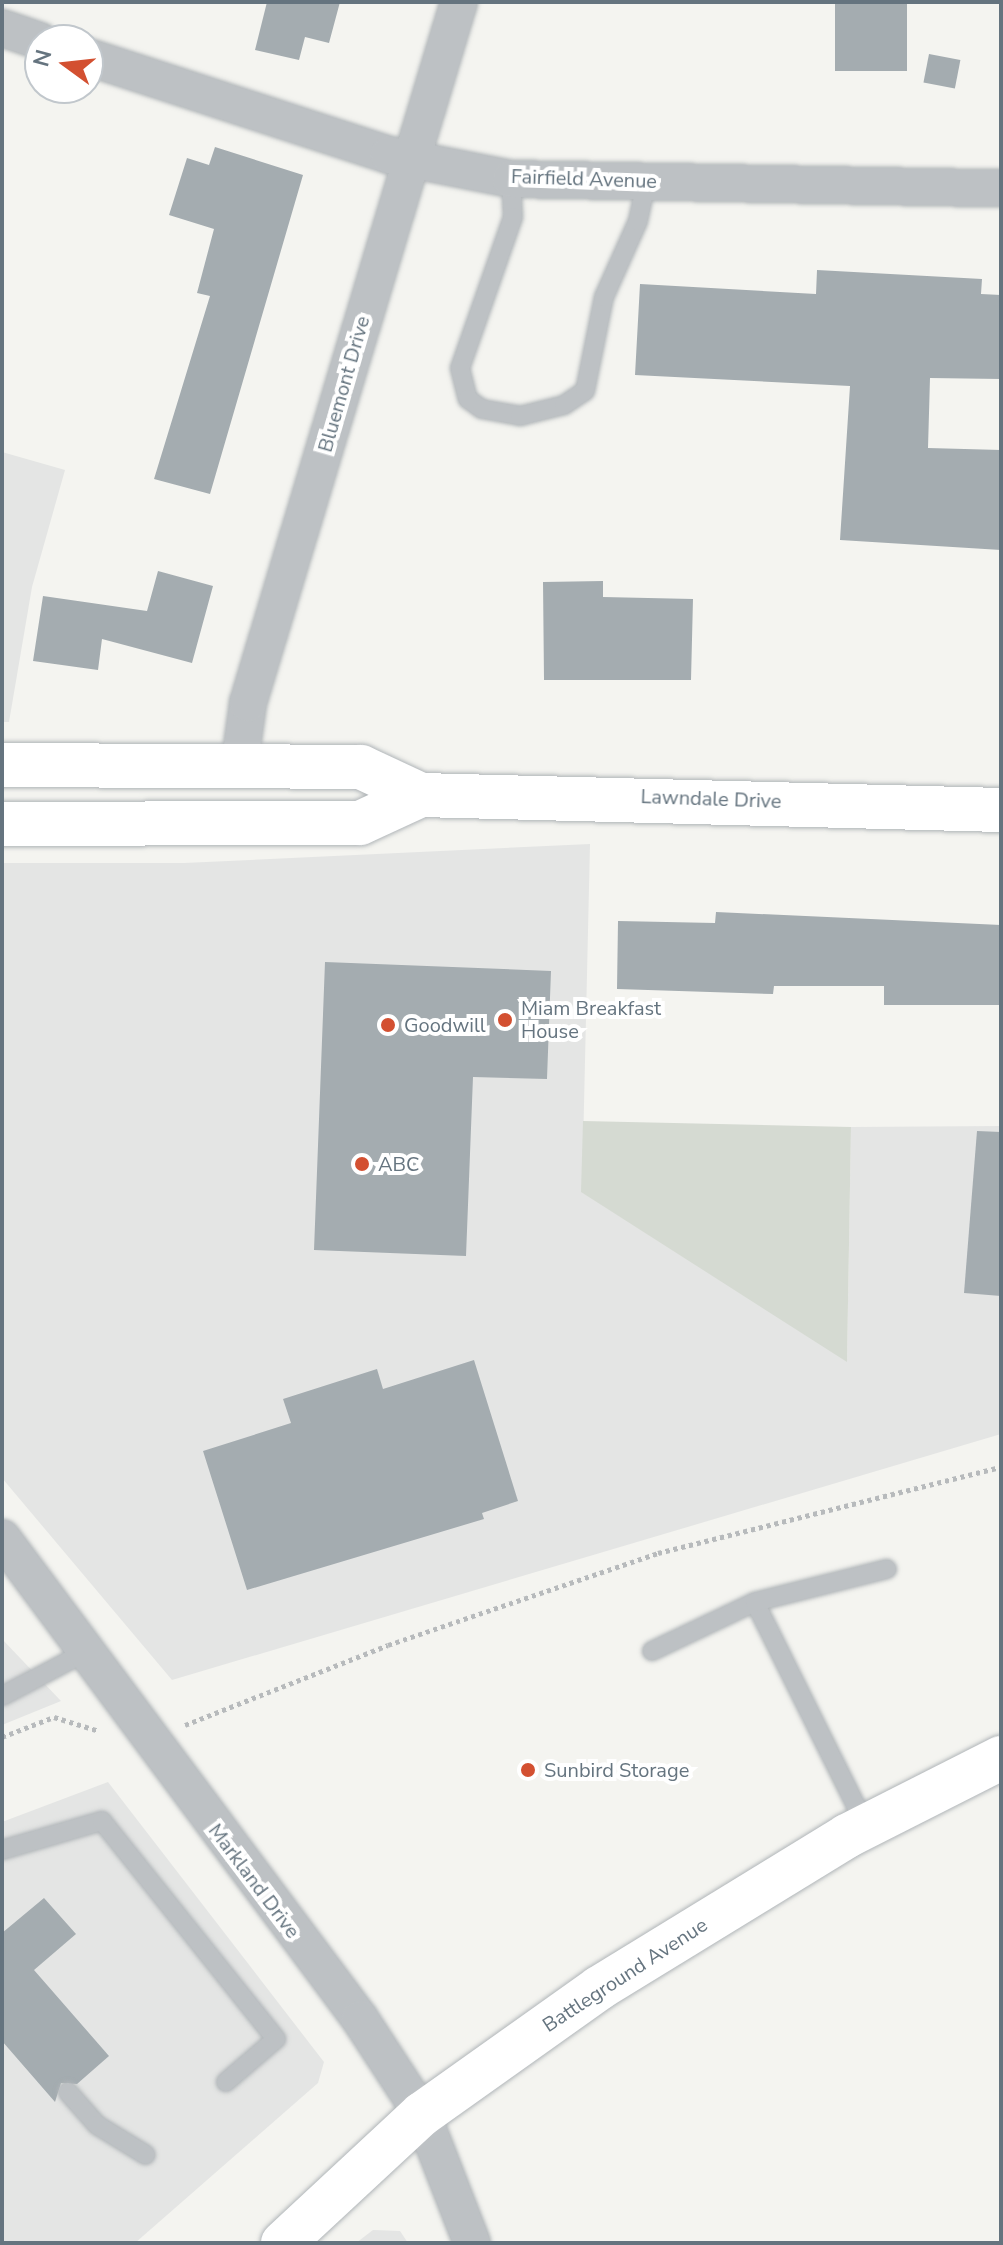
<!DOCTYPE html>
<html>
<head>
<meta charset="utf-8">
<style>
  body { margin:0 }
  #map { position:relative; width:1003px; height:2245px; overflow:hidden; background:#f4f4f0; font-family:"Nunito Sans",sans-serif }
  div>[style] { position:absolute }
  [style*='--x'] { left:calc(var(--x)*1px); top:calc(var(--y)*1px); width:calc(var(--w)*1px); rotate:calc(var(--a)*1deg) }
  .built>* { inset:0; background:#e4e5e4 }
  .green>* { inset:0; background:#d5dad2 }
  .building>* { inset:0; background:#a4acb0; transform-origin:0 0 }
  .path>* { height:5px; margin-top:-2.5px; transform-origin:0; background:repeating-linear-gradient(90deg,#b7babc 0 4px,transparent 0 8px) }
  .roads { filter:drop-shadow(0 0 2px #b0b5b8) drop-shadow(0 0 2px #b0b5b8) }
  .service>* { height:18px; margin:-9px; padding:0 9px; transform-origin:9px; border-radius:9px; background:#bdc1c4 }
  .minor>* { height:36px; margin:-18px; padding:0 18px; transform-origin:18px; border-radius:18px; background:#bdc1c4 }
  .secondary>* { height:44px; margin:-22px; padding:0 22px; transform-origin:22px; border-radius:22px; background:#fff }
  .primary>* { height:44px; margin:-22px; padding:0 22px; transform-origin:22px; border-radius:22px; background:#fff }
  .dots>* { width:22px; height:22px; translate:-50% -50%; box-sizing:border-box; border:4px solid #fff; border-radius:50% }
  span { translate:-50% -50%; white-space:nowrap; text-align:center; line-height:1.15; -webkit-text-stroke:8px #fff; paint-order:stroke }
  .street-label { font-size:20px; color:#65747f }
  .poi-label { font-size:20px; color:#65747f }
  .left { translate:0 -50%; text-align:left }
  .frame { position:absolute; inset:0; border:4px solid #65747f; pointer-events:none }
  .north { position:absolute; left:24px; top:24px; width:80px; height:80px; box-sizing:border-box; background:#fff; border:2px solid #c1c7cc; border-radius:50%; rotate:285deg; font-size:22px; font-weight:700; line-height:32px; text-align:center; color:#65747f }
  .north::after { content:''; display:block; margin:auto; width:28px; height:36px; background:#d35031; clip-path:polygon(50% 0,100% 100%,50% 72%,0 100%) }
</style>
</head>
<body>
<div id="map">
  <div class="built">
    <div style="clip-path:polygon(2px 452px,65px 470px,32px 587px,9px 722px,2px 722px)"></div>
    <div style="clip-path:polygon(590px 844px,582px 1192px,847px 1361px,851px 1127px,1001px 1126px,1001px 1434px,172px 1680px,2px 1478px,2px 863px,184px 863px)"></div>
    <div style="clip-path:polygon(2px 1639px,61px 1701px,2px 1725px)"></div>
    <div style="clip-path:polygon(108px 1782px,324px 2062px,318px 2083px,135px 2243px,2px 2243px,2px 1822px)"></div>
    <div style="clip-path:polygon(373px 2230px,400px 2231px,408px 2243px,356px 2243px)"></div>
  </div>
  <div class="green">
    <div style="clip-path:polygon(583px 1121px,851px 1127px,847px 1362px,581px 1192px)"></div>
  </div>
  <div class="building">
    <div style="clip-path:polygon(267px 2px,340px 2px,329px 43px,305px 37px,299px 60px,255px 50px)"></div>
    <div style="left:835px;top:2px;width:72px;height:69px"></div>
    <div style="left:929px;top:54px;width:32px;height:29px;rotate:11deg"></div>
    <div style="clip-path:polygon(215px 147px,303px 175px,210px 494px,154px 479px,210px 296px,197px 293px,214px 229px,169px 215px,187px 158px,209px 165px)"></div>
    <div style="clip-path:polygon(817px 270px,982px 279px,981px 294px,1001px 295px,1001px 379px,930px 378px,928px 448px,1001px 450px,1001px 550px,840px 540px,850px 386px,635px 375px,640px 284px,816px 294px)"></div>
    <div style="clip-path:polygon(158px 571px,213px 586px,192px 663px,102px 639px,98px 670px,33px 661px,43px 596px,147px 611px)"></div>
    <div style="clip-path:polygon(603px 581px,603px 597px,693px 599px,691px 680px,544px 680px,543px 582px)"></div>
    <div style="clip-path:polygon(716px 912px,1001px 925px,1001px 1005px,884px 1005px,884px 986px,774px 986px,773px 994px,617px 989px,618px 921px,715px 923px)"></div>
    <div style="clip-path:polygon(325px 962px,551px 971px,547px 1079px,473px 1077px,466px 1256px,314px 1250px)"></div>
    <div style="clip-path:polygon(977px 1131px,1001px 1132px,1001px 1296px,964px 1293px)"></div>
    <div style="clip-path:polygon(474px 1360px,518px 1501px,482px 1513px,484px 1519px,247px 1590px,203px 1451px,291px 1423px,283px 1399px,377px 1369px,383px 1389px)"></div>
    <div style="clip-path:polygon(44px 1898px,76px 1934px,34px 1970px,109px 2056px,77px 2084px,61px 2083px,55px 2102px,2px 2041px,2px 1933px)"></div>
  </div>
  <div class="path">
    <div style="--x:185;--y:1725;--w:218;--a:-21.5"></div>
    <div style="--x:388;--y:1645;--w:285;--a:-18.8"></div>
    <div style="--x:658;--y:1553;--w:354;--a:-14.1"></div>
    <div style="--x:2;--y:1737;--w:56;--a:-21"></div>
    <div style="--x:54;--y:1717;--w:47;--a:17.3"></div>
  </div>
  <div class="roads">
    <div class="service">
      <div style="--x:511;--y:179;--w:38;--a:87"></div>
      <div style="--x:513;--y:217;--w:160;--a:109.3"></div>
      <div style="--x:460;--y:368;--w:32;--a:76"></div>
      <div style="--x:468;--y:399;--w:17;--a:36"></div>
      <div style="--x:482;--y:409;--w:39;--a:10"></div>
      <div style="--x:520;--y:416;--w:45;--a:-14"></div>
      <div style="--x:564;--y:405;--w:25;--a:-34"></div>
      <div style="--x:585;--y:391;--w:96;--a:-78.6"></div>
      <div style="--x:604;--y:297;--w:83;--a:-65.9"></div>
      <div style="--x:638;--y:221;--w:40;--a:-78"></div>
      <div style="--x:652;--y:1651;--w:114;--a:-25.4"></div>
      <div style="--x:2;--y:1696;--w:93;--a:-27.7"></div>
      <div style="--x:866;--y:1826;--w:250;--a:-116.4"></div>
      <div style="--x:755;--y:1602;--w:136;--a:-14"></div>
      <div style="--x:2;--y:1850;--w:104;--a:-16.2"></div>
      <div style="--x:102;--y:1821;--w:279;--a:51.4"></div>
      <div style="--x:276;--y:2039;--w:66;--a:139.3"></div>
      <div style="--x:68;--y:2092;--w:44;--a:48.7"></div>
      <div style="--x:97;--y:2125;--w:57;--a:31.5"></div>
    </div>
    <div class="minor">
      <div style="--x:2;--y:28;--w:40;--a:18.9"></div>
      <div style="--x:88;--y:57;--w:317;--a:18"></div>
      <div style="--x:389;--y:155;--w:124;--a:11.1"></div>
      <div style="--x:511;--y:179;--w:490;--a:1.1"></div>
      <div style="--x:239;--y:768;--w:66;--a:-82.1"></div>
      <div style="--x:248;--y:703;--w:732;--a:-73.25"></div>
      <div style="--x:2;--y:1538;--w:600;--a:53.34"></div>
      <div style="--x:360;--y:2019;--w:113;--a:56.9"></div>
      <div style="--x:422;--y:2114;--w:138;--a:68.8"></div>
    </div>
    <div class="secondary">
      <div style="--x:2;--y:765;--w:359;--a:0.3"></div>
      <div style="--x:361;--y:767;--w:66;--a:25"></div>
      <div style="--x:2;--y:824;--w:358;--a:-0.2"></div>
      <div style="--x:360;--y:823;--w:67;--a:-24.7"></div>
      <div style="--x:421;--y:795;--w:580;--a:1.48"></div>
    </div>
    <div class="primary">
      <div style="--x:283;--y:2243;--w:190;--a:-42.9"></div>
      <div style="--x:422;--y:2114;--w:217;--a:-35.4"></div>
      <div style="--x:599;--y:1988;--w:291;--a:-31.5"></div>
      <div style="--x:847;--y:1836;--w:173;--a:-26.9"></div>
    </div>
  </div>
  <div class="dots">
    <div style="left:505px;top:1020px;background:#d35031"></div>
    <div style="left:388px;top:1025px;background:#d35031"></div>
    <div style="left:362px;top:1164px;background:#d35031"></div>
    <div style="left:528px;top:1770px;background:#d35031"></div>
  </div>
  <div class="street-label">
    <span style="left:584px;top:179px;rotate:2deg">Fairfield Avenue</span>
    <span style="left:344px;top:384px;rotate:-74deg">Bluemont Drive</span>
    <span style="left:711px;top:799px;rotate:2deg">Lawndale Drive</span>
    <span style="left:254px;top:1881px;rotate:53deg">Markland Drive</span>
    <span style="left:625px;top:1975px;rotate:-33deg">Battleground Avenue</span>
  </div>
  <div class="poi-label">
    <span class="left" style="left:521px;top:1020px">Miam Breakfast<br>House</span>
    <span class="left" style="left:404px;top:1025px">Goodwill</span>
    <span class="left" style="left:378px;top:1164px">ABC</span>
    <span class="left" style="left:544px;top:1770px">Sunbird Storage</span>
  </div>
  <div class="frame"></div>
  <div class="north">N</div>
</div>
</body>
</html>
